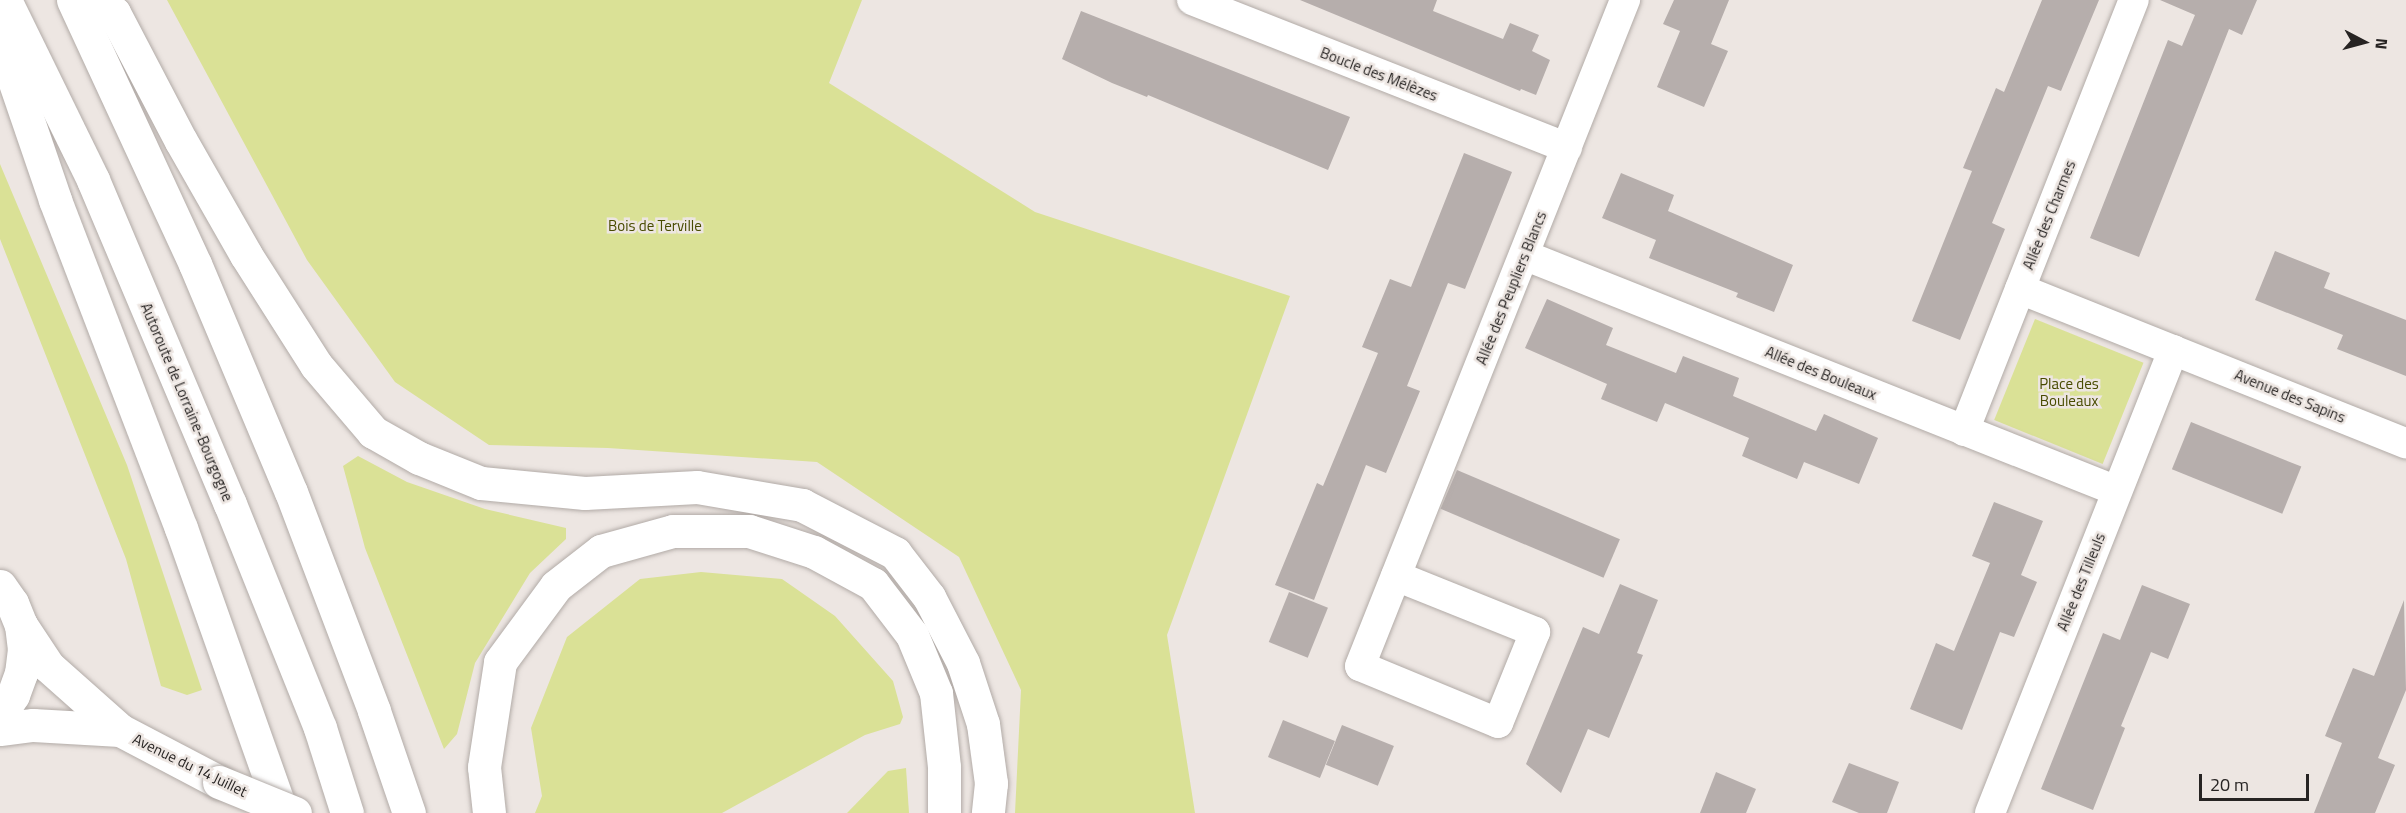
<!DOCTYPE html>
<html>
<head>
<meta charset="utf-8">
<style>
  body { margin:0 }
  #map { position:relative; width:2406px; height:813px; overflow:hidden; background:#ede6e2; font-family:"Titillium Web",sans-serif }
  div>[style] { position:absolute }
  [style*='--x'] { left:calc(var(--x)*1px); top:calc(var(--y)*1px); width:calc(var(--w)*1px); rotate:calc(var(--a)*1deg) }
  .green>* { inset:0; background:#dae196; transform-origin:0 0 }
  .building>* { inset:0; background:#b6aeac; transform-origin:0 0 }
  .roads { filter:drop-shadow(0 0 2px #b2aba7) drop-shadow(0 0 2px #b2aba7) }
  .street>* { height:30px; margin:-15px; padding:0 15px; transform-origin:15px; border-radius:15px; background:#fff }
  .secondary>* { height:33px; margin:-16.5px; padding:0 16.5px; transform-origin:16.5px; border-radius:16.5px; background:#fff }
  .highway>* { height:33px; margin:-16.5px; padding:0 16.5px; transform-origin:16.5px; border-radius:16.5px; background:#fff }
  .bridges { filter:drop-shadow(0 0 2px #b2aba7) drop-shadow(0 0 2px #b2aba7) }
  .secondary-bridge>* { height:33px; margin:-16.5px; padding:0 16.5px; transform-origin:16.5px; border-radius:16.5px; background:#fff }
  span { translate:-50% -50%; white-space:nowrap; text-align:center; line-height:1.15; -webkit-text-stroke:5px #ede6e2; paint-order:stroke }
  .street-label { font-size:15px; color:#272423 }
  .park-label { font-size:15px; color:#484b00 }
  .north { position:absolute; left:2334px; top:12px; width:60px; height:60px; -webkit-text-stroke:4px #ede6e2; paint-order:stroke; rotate:96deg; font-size:16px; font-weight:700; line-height:24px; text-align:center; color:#272423 }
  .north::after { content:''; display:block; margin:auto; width:21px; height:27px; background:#272423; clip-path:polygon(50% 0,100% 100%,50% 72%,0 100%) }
  .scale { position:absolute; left:2199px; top:774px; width:110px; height:27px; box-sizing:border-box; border:3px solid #272423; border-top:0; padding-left:8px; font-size:18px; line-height:21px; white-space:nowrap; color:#272423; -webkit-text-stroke:4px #ede6e2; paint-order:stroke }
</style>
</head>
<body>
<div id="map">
  <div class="green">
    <div style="clip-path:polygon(167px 0,862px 0,829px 83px,1035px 212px,1290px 296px,1167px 635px,1195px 813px,1015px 813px,1021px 690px,959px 557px,817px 462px,608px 448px,489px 445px,395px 382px,307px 260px)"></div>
    <div style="clip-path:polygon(0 164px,127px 465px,202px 690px,187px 695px,161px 686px,126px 559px,0 239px)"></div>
    <div style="left:2035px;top:319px;width:117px;height:109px;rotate:22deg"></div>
    <div style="clip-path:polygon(358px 456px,407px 482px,485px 509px,566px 528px,566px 539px,530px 573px,475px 663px,457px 734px,444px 749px,365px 548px,343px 466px)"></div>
    <div style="clip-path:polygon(701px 572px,782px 579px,835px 616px,893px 681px,903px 717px,900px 724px,865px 735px,722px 813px,535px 813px,542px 796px,531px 728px,567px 637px,640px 579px)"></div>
    <div style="clip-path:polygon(906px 768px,909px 813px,847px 813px,888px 771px)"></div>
  </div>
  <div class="building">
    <div style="clip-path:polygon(1300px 0,1437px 0,1433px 11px,1503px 39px,1510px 23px,1539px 35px,1532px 51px,1550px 60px,1536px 95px,1521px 89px,1520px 91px)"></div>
    <div style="clip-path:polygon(1674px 0,1729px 0,1711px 44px,1728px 51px,1704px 107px,1657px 87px,1680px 31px,1663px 24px)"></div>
    <div style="clip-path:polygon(2042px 0,2099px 0,2061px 91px,2048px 86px,1992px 223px,2005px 229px,1960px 340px,1912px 321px,1972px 171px,1963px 168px,1996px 88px,2004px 92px)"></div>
    <div style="clip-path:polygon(2160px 0,2257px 0,2242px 35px,2229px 29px,2139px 257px,2090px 238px,2168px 40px,2182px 46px,2195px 15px)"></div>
    <div style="clip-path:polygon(1081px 11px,1350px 117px,1328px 170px,1148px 95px,1147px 97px,1112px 83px,1062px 59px)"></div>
    <div style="clip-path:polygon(1464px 153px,1512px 172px,1465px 289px,1448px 283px,1407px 386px,1420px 391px,1386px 473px,1366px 465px,1314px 600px,1275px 585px,1317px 483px,1323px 486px,1378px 353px,1362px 347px,1390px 279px,1411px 287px)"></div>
    <div style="clip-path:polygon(1621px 173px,1674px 195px,1668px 211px,1793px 265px,1774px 312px,1736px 297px,1738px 293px,1649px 258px,1656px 240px,1602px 218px)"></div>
    <div style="clip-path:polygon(2275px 251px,2330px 273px,2324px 288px,2406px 320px,2406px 376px,2337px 349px,2343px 335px,2255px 300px)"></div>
    <div style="clip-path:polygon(1547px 299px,1613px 328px,1606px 345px,1676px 373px,1683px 356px,1739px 378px,1733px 396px,1816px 431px,1824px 414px,1878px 438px,1859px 484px,1804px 462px,1797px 479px,1742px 456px,1749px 438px,1665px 403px,1657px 422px,1601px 399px,1607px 384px,1525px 348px)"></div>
    <div style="left:2191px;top:422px;width:119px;height:51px;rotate:22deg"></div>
    <div style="left:1457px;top:470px;width:177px;height:42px;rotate:23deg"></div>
    <div style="clip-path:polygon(1994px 502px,2043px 521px,2021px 575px,2037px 582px,2014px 637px,2000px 632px,1962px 730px,1910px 709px,1936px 643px,1954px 651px,1990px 563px,1972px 556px)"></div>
    <div style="clip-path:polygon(1620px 584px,1658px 600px,1637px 653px,1643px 655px,1609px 738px,1588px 729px,1561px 793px,1526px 764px,1583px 627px,1599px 634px)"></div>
    <div style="clip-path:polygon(2142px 585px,2190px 604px,2168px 659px,2151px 652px,2121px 726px,2125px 728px,2093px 810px,2041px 789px,2103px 633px,2120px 640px)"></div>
    <div style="left:1289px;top:592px;width:42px;height:54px;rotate:22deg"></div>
    <div style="clip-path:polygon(2404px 600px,2406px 690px,2378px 758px,2395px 765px,2375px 813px,2314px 813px,2342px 743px,2325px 736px,2353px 668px,2374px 676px)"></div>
    <div style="left:1283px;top:720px;width:56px;height:40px;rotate:22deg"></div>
    <div style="left:1342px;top:725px;width:56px;height:43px;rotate:22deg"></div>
    <div style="clip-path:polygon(1849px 763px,1899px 782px,1887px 813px,1859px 813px,1832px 802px)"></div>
    <div style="clip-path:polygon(1716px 772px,1756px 789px,1746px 813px,1700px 813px)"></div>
  </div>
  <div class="roads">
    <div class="street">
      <div style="--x:1192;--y:0;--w:403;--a:21.5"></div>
      <div style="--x:1524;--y:255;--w:638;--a:21.7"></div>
      <div style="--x:2020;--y:289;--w:416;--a:21.8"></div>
      <div style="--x:1964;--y:431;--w:463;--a:-68.5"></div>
      <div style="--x:1396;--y:576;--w:150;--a:21.9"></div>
      <div style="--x:1535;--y:632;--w:98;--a:112.1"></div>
      <div style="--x:1498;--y:723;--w:149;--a:-157.6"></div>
      <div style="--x:1360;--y:666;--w:717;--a:-68.3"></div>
      <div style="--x:1990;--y:813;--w:498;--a:-68.4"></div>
    </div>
    <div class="secondary">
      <div style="--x:0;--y:586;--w:21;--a:55"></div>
      <div style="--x:12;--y:603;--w:24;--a:68"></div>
      <div style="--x:21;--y:625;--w:24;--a:83"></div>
      <div style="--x:24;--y:649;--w:24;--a:97"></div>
      <div style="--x:21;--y:673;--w:23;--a:110"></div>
      <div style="--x:13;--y:695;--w:23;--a:124"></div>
      <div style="--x:21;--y:625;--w:49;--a:56.6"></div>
      <div style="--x:48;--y:666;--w:96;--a:41.6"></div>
      <div style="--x:120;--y:730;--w:112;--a:27.7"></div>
      <div style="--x:0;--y:729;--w:33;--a:-7"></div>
      <div style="--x:33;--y:725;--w:87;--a:3.3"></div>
    </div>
    <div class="highway">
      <div style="--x:5;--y:0;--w:200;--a:63.9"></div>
      <div style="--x:93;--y:180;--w:352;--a:67.1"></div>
      <div style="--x:230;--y:504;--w:241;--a:68.1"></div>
      <div style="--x:320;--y:728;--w:89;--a:72.4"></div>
      <div style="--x:73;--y:0;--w:291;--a:65.2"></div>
      <div style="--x:195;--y:264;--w:247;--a:67.2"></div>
      <div style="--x:291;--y:492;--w:234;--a:69.2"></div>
      <div style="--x:374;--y:711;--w:108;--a:71.1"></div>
      <div style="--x:94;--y:0;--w:24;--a:33"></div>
      <div style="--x:114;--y:13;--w:144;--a:62.4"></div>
      <div style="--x:181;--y:141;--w:131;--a:60.3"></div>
      <div style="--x:246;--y:255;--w:130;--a:57.5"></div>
      <div style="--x:316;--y:365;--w:88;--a:49.6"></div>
      <div style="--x:373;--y:432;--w:53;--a:29.5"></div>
      <div style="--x:419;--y:458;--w:67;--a:22"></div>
      <div style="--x:481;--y:483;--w:104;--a:5.5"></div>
      <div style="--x:585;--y:493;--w:112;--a:-3.1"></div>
      <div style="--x:697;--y:487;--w:107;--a:9.7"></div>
      <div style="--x:802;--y:505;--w:105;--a:27.3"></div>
      <div style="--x:895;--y:553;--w:56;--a:52.3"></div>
      <div style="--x:929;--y:597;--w:74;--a:62.7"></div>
      <div style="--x:963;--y:663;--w:64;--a:71.8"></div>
      <div style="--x:983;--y:724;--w:60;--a:82.3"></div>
      <div style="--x:991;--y:783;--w:30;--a:96"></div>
      <div style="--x:0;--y:39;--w:170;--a:71.1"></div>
      <div style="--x:55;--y:200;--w:351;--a:69"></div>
      <div style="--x:181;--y:528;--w:302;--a:70.5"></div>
      <div style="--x:489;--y:813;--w:46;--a:-96.2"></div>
      <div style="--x:484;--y:767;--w:106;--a:-81.3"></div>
      <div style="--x:500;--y:662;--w:94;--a:-53.6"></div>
      <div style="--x:556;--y:586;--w:57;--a:-37.9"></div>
      <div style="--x:601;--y:551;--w:75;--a:-15.5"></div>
      <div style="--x:673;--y:531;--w:76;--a:0"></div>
      <div style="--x:749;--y:531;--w:68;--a:17.9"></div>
      <div style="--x:814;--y:552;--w:67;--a:28.5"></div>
      <div style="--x:873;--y:584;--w:64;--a:52.6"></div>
      <div style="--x:912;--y:635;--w:63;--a:67.5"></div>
      <div style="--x:936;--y:693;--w:74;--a:83.8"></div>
      <div style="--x:944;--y:767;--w:46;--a:90"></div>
    </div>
  </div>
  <div class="bridges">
    <div class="secondary-bridge">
      <div style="--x:219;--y:782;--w:82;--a:22.2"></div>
    </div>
  </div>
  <div class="street-label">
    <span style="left:1379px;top:74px;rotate:21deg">Boucle des Mélèzes</span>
    <span style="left:2049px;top:215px;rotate:-68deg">Allée des Charmes</span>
    <span style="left:1511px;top:288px;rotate:-68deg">Allée des Peupliers Blancs</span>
    <span style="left:1821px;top:373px;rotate:22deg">Allée des Bouleaux</span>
    <span style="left:2290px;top:396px;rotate:22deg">Avenue des Sapins</span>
    <span style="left:187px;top:402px;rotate:67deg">Autoroute de Lorraine-Bourgogne</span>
    <span style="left:2081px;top:582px;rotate:-68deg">Allée des Tilleuls</span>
    <span style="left:190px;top:765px;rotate:26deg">Avenue du 14 Juillet</span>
  </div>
  <div class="park-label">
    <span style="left:655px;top:226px">Bois de Terville</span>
    <span style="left:2069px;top:392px">Place des<br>Bouleaux</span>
  </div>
  <div class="north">N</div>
  <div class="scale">20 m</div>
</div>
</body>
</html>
